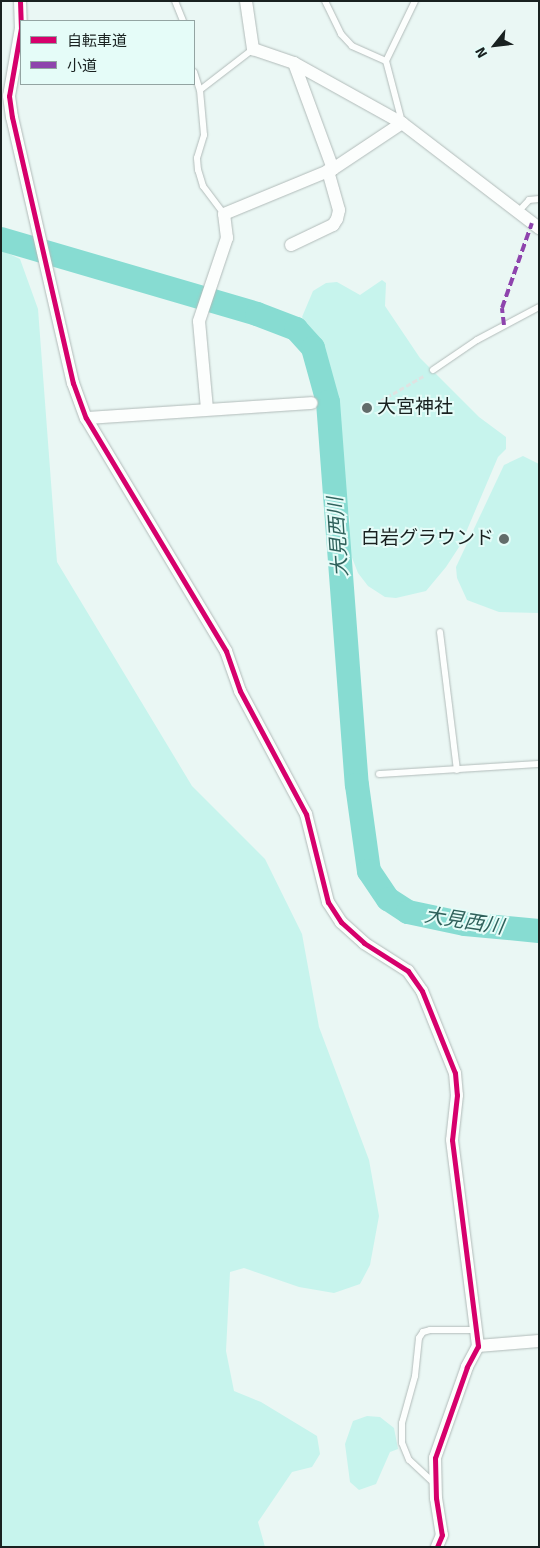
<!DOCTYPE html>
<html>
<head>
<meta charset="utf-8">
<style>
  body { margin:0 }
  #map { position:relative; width:540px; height:1548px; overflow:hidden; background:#eaf7f4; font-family:Signika,"Noto Sans JP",sans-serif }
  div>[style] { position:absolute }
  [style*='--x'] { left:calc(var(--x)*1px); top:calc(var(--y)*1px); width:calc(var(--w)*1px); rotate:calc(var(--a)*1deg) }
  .green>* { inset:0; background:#c7f4ed }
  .river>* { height:24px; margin:-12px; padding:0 12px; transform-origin:12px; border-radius:12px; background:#87dcd2 }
  .path>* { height:2.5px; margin-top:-1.25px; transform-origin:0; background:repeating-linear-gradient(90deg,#dfe3e2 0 5px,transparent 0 7.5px) }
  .roads { filter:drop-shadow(0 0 1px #b1bbb9) drop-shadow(0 0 1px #b1bbb9) }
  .service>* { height:6px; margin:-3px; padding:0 3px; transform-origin:3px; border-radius:3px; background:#fcfefd }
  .minor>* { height:12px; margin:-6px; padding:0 6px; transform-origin:6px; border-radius:6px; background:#fcfefd }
  .quiet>* { height:4px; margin-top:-2px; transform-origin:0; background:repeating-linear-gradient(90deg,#8e44ad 0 8px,transparent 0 12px) }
  .cycleway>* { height:5px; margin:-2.5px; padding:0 2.5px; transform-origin:2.5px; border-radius:2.5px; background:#d6006c }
  .dots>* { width:14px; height:14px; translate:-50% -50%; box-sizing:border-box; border:2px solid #e5fcf8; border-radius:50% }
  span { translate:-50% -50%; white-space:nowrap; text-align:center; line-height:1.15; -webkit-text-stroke:4px #e5fcf8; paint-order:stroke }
  .poi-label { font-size:19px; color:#192120 }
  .left { translate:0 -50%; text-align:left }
  .right { translate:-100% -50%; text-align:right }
  .water-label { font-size:20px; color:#2f615b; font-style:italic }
  .frame { position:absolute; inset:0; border:2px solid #192120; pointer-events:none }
  .legend { position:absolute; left:20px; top:20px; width:175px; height:65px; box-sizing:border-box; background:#e5fcf8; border:1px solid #93a4a2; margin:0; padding:6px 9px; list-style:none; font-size:15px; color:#192120 }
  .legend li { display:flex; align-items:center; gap:10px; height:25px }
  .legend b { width:25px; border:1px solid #93a4a2 }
  .north { position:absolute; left:470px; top:20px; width:50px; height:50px; -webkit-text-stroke:4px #e5fcf8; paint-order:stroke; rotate:241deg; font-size:14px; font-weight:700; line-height:20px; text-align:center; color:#192120 }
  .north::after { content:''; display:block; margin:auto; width:18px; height:22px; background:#192120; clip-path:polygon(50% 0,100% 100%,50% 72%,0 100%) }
</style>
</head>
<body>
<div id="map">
  <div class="green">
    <div style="clip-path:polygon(1px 250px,20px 259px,38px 309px,57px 562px,192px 786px,265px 859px,302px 934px,319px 1027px,369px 1160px,379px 1216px,370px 1265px,360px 1284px,334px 1293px,299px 1287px,244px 1268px,230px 1272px,226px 1351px,234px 1391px,261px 1402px,317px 1436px,320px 1454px,312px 1467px,292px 1472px,258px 1522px,265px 1547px,1px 1547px)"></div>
    <div style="clip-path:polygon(382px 280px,386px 283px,385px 306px,420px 358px,479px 417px,506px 437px,506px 449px,498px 457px,461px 544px,446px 567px,426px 591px,396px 598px,385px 597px,368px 586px,358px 573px,349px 550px,350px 520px,337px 449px,340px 403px,324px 352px,302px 317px,313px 291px,326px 283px,337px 282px,360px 295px)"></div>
    <div style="clip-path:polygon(523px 456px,539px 464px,539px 613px,499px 612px,467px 600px,457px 578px,456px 567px,504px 465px)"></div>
    <div style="clip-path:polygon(367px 1416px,380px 1417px,394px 1428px,398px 1449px,390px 1452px,376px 1484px,359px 1490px,350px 1482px,345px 1444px,353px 1421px)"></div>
  </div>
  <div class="river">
    <div style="--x:1;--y:239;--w:267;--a:16.3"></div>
    <div style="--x:257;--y:314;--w:42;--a:21"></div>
    <div style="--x:296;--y:329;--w:25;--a:48"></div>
    <div style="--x:313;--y:348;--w:56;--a:74.5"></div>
    <div style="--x:328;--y:402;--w:384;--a:85.7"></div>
    <div style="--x:357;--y:785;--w:87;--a:82.1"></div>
    <div style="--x:369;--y:871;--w:34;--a:56"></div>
    <div style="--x:388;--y:899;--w:24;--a:33"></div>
    <div style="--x:408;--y:912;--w:58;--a:11.9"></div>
    <div style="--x:465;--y:924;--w:74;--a:5.4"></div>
  </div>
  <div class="path">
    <div style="--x:380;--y:401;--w:52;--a:-30"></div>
  </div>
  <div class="roads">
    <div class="service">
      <div style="--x:175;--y:1;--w:22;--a:68"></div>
      <div style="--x:325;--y:1;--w:37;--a:64"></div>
      <div style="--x:341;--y:34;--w:16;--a:47"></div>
      <div style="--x:352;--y:46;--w:37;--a:24"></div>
      <div style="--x:194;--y:72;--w:19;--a:72"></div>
      <div style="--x:402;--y:122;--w:63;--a:-104.7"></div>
      <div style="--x:386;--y:61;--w:67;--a:-64.2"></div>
      <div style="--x:518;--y:212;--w:16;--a:-47"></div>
      <div style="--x:529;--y:200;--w:10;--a:-6"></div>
      <div style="--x:224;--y:214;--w:35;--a:-127"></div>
      <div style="--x:203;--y:186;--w:17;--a:-107"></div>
      <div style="--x:198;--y:170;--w:12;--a:-95"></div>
      <div style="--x:197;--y:158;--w:24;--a:-73"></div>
      <div style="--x:204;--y:135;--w:45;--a:-95.1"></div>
      <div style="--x:200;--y:90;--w:67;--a:-37.7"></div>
      <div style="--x:433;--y:370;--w:53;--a:-34.3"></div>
      <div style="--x:477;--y:340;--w:70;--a:-28"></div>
      <div style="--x:440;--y:632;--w:139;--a:83"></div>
      <div style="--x:379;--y:774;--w:160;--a:-3.6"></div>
      <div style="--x:435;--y:1484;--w:35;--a:-137"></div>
      <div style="--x:409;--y:1460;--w:18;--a:-112"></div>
      <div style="--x:402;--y:1443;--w:20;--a:-90"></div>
      <div style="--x:402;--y:1423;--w:49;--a:-74.5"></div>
      <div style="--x:415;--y:1376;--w:38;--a:-84"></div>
      <div style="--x:419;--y:1338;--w:7;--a:-56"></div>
      <div style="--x:423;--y:1332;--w:7;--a:-16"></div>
      <div style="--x:430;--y:1330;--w:47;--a:0"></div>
    </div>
    <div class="minor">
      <div style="--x:20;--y:1;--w:27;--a:88"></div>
      <div style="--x:21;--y:28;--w:69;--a:100"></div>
      <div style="--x:9;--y:96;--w:21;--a:82"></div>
      <div style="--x:12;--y:117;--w:273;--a:77.1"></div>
      <div style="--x:73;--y:383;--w:37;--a:70"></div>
      <div style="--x:86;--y:418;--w:272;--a:59"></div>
      <div style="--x:226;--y:651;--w:42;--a:70.7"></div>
      <div style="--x:240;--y:691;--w:140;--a:61.8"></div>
      <div style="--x:306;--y:814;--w:91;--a:76"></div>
      <div style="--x:328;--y:902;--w:24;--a:57"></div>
      <div style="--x:341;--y:922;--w:31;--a:42"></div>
      <div style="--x:364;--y:943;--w:52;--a:32.5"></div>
      <div style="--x:408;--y:971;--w:24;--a:55"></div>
      <div style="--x:422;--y:991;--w:88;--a:68.1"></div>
      <div style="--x:455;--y:1073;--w:22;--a:85"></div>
      <div style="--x:457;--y:1095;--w:45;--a:96.3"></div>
      <div style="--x:452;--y:1140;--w:208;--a:82.8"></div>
      <div style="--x:478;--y:1346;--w:24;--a:118"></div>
      <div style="--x:467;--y:1367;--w:96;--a:109.4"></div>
      <div style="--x:435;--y:1458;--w:40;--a:88.6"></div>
      <div style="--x:436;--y:1498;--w:37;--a:81"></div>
      <div style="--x:442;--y:1535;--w:13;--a:113"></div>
      <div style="--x:246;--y:1;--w:49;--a:81.7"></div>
      <div style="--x:253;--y:49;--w:43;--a:18.9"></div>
      <div style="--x:294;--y:63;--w:124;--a:29.1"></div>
      <div style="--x:402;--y:123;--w:173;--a:37.5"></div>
      <div style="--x:294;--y:63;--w:113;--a:69.8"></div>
      <div style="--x:291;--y:245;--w:47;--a:-25.5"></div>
      <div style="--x:333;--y:225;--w:7;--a:-56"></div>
      <div style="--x:337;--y:219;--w:9;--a:-77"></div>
      <div style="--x:339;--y:210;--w:41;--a:-105.8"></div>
      <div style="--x:207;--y:409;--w:88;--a:-95.2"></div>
      <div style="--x:199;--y:321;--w:88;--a:-71.4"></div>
      <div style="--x:227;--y:238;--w:24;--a:-97"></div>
      <div style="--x:224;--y:214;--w:118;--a:-22.4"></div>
      <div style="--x:333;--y:169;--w:83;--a:-33.7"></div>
      <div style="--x:86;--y:418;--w:226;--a:-3.8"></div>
      <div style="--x:478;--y:1346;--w:61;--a:-4.7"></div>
    </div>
  </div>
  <div class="quiet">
    <div style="--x:504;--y:325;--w:17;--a:-97"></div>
    <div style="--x:502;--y:308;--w:90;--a:-70.6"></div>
  </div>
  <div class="cycleway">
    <div style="--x:20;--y:1;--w:27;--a:88"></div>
    <div style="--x:21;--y:28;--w:69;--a:100"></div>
    <div style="--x:9;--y:96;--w:21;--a:82"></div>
    <div style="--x:12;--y:117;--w:273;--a:77.1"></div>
    <div style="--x:73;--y:383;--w:37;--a:70"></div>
    <div style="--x:86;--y:418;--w:272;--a:59"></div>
    <div style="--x:226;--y:651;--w:42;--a:70.7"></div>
    <div style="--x:240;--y:691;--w:140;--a:61.8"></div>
    <div style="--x:306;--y:814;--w:91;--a:76"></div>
    <div style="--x:328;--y:902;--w:24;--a:57"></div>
    <div style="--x:341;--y:922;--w:31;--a:42"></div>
    <div style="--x:364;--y:943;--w:52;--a:32.5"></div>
    <div style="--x:408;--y:971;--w:24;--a:55"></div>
    <div style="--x:422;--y:991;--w:88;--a:68.1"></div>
    <div style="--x:455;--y:1073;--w:22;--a:85"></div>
    <div style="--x:457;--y:1095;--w:45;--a:96.3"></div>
    <div style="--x:452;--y:1140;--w:208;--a:82.8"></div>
    <div style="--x:478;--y:1346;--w:24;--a:118"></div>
    <div style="--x:467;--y:1367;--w:96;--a:109.4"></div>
    <div style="--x:435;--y:1458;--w:40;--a:88.6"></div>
    <div style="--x:436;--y:1498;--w:37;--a:81"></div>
    <div style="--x:442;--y:1535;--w:13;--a:113"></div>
  </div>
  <div class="dots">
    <div style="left:367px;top:408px;background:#626c6a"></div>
    <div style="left:504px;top:539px;background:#626c6a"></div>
  </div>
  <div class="poi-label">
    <span class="left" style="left:377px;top:408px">大宮神社</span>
    <span class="right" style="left:494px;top:539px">白岩グラウンド</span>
  </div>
  <div class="water-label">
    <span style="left:338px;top:537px;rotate:-94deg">大見西川</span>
    <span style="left:464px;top:921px;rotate:9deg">大見西川</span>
  </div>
  <div class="frame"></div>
  <ul class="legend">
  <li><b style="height:6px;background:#d6006c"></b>自転車道</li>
  <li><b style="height:6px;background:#8e44ad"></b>小道</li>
  </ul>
  <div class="north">N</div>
</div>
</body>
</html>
